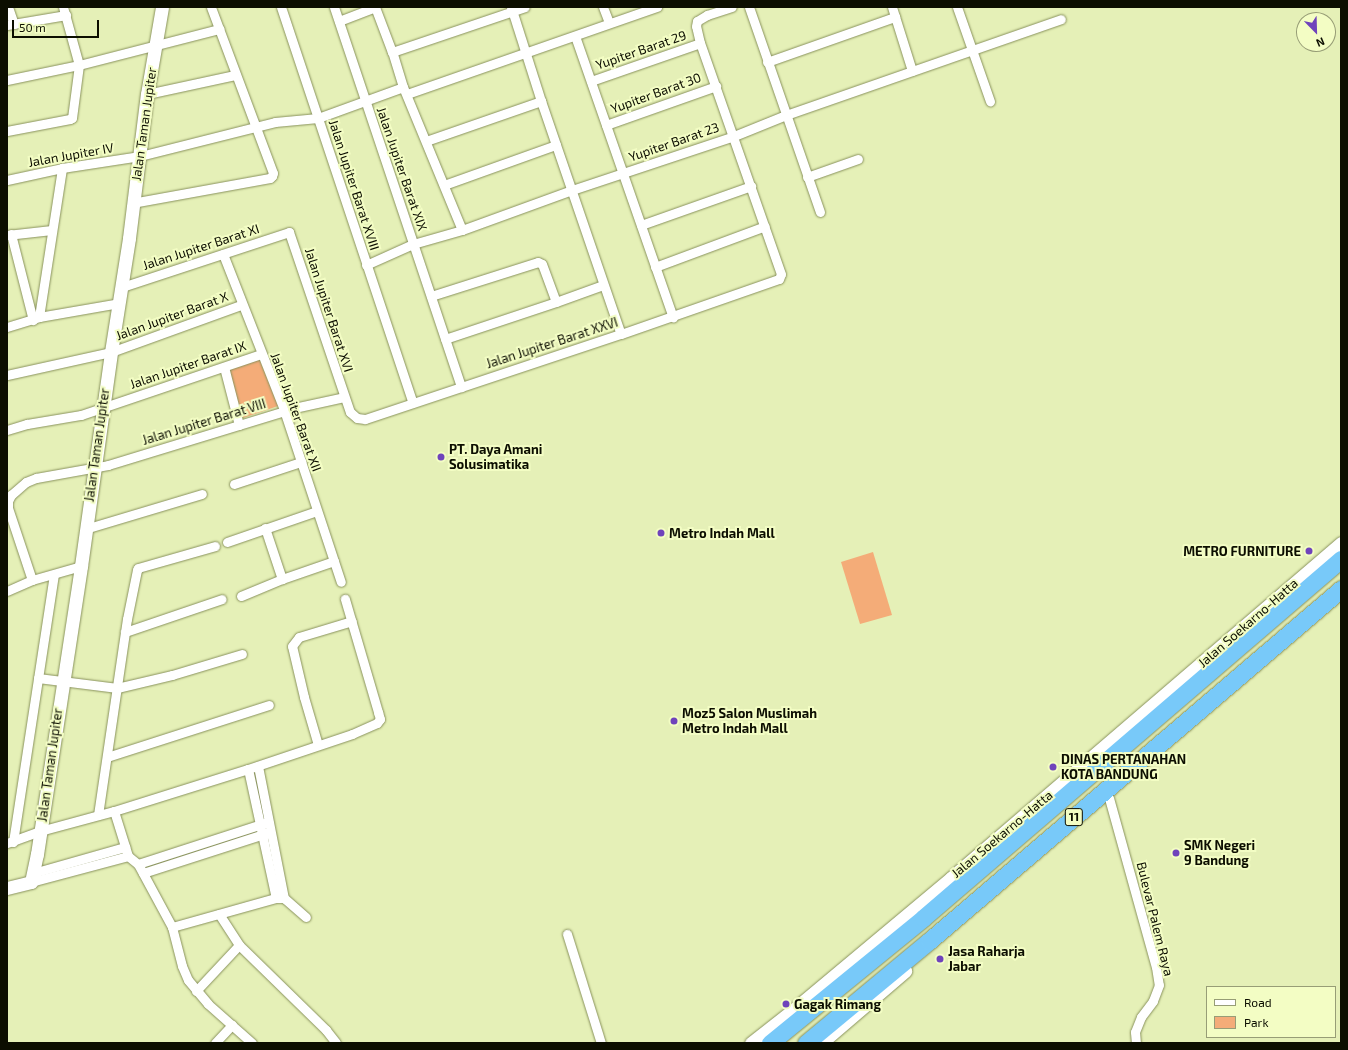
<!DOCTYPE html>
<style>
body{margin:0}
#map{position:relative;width:1348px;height:1050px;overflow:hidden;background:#e5f0b7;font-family:"Exo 2",sans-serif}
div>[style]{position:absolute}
.green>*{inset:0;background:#f4ac78}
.roads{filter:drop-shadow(0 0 1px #89925d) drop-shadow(0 0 1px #89925d)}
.street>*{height:9px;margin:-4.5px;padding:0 4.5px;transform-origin:4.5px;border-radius:4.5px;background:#fff}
.secondary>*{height:13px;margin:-6.5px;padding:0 6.5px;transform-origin:6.5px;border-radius:6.5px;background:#fff}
.highway>*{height:17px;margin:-8.5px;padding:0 8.5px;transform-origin:8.5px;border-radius:8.5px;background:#78c9f9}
.dots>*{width:11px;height:11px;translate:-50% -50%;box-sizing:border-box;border:2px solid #f3fdc4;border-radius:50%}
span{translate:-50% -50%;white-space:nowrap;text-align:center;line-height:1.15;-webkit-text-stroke:4px #f3fdc4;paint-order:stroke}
.shield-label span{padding:1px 3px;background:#f3fdc4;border:1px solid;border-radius:3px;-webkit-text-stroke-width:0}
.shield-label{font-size:12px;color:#0c0e00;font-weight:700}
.street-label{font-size:13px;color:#0c0e00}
.poi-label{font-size:13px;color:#0c0e00;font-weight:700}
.left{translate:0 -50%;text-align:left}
.right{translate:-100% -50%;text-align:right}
.frame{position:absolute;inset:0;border:8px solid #0c0e00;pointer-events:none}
.legend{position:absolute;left:1206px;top:986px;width:130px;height:52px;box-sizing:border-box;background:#f3fdc4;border:1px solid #979d76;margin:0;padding:5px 7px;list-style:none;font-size:12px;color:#0c0e00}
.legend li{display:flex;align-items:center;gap:8px;height:20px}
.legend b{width:20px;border:1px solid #979d76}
.north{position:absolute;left:1296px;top:12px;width:40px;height:40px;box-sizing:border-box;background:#f3fdc4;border:1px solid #979d76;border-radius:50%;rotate:157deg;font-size:11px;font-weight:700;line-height:16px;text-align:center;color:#0c0e00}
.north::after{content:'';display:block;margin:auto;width:14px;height:18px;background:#6f43bb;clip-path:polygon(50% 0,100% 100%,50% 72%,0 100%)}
.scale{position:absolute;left:12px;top:20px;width:87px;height:18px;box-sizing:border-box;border:2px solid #0c0e00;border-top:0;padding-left:5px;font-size:12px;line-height:14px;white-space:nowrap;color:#0c0e00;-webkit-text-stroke:3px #f3fdc4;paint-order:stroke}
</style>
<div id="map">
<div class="green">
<i style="clip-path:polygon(259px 358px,278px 406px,243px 418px,228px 369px)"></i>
<i style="clip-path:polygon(873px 552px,892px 615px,860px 624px,841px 562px)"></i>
</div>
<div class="roads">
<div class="street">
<i style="left:8px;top:7px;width:18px;rotate:71deg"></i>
<i style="left:281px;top:7px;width:417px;rotate:71.6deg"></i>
<i style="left:334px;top:7px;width:401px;rotate:71.5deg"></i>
<i style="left:375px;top:7px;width:48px;rotate:69.3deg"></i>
<i style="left:511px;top:7px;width:99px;rotate:72.3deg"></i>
<i style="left:541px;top:101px;width:246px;rotate:71.1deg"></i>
<i style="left:603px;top:7px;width:17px;rotate:69deg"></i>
<i style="left:749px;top:7px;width:217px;rotate:70.9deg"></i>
<i style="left:892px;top:7px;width:67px;rotate:72.6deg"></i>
<i style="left:957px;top:7px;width:100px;rotate:70.7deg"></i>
<i style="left:339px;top:21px;width:39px;rotate:-21deg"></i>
<i style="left:7px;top:25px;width:60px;rotate:-9.6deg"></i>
<i style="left:575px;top:36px;width:298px;rotate:70.8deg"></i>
<i style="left:767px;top:62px;width:136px;rotate:-19.4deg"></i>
<i style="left:7px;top:80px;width:74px;rotate:-11.8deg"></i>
<i style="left:79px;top:65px;width:145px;rotate:-14.4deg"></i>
<i style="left:591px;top:81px;width:115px;rotate:-19.2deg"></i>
<i style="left:147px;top:94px;width:90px;rotate:-12.2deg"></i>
<i style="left:407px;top:94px;width:265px;rotate:-19.2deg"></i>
<i style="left:606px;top:125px;width:117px;rotate:-19.5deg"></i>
<i style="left:7px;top:131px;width:64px;rotate:-10.8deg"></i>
<i style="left:70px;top:119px;width:2px;rotate:-27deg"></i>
<i style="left:72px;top:118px;width:53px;rotate:-82.5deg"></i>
<i style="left:79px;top:65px;width:60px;rotate:-105.4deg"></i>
<i style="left:426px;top:141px;width:122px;rotate:-19.2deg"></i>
<i style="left:807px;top:177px;width:54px;rotate:-19.4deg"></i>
<i style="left:7px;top:180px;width:56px;rotate:-12.3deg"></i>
<i style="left:62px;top:168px;width:79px;rotate:-8.7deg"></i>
<i style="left:140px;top:156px;width:139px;rotate:-14.1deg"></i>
<i style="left:275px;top:122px;width:43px;rotate:-5.3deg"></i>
<i style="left:318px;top:118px;width:90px;rotate:-20deg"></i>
<i style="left:444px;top:185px;width:119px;rotate:-19.7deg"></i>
<i style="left:132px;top:203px;width:140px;rotate:-10.3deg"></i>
<i style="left:270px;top:178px;width:3px;rotate:-45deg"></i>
<i style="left:272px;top:176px;width:3px;rotate:-72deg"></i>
<i style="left:273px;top:173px;width:177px;rotate:-110.5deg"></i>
<i style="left:641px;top:225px;width:117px;rotate:-19.5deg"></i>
<i style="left:462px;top:230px;width:155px;rotate:-112.4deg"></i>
<i style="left:403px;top:87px;width:37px;rotate:-107deg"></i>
<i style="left:392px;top:52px;width:140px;rotate:-18.7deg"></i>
<i style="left:11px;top:234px;width:89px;rotate:75.7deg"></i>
<i style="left:7px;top:235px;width:45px;rotate:-6.3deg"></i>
<i style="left:223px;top:254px;width:168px;rotate:68.6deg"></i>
<i style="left:284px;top:410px;width:181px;rotate:71.7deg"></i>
<i style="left:366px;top:265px;width:51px;rotate:-24.1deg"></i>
<i style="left:413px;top:244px;width:51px;rotate:-15.9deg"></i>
<i style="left:462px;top:230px;width:117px;rotate:-20deg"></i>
<i style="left:572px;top:190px;width:171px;rotate:-18.4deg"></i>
<i style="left:734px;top:136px;width:56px;rotate:-22deg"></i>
<i style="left:786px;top:115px;width:291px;rotate:-19.2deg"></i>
<i style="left:655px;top:267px;width:117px;rotate:-20.4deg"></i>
<i style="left:122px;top:287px;width:176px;rotate:-18.2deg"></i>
<i style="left:289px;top:232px;width:190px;rotate:71.3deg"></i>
<i style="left:350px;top:412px;width:9px;rotate:41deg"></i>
<i style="left:357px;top:418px;width:8px;rotate:7deg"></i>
<i style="left:365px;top:419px;width:270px;rotate:-18.4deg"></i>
<i style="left:621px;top:334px;width:167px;rotate:-19.2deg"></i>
<i style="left:779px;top:279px;width:5px;rotate:-68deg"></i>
<i style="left:781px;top:274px;width:245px;rotate:-109.3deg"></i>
<i style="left:700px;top:43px;width:17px;rotate:-103deg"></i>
<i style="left:696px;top:26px;width:5px;rotate:-79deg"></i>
<i style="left:697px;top:21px;width:12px;rotate:-31deg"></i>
<i style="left:707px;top:15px;width:26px;rotate:-18deg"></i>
<i style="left:431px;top:296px;width:112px;rotate:-17.6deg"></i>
<i style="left:538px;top:262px;width:4px;rotate:27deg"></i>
<i style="left:542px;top:264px;width:40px;rotate:69.8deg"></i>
<i style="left:556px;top:302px;width:117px;rotate:161.6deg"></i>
<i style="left:556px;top:302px;width:50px;rotate:-19.9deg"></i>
<i style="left:39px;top:317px;width:151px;rotate:-81.2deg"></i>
<i style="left:7px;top:327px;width:34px;rotate:-17deg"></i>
<i style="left:39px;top:317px;width:81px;rotate:-9.9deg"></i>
<i style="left:224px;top:367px;width:60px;rotate:75.5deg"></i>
<i style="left:7px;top:375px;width:107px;rotate:-12.5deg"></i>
<i style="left:111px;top:352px;width:138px;rotate:-19.9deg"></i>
<i style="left:7px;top:430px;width:21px;rotate:-17deg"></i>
<i style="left:27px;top:424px;width:55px;rotate:-9.5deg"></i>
<i style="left:81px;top:415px;width:190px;rotate:-18.7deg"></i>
<i style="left:234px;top:484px;width:71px;rotate:-18.2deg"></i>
<i style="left:265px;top:528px;width:54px;rotate:71.6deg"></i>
<i style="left:85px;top:529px;width:122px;rotate:-16.7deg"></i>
<i style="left:227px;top:542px;width:95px;rotate:-19deg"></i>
<i style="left:32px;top:580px;width:76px;rotate:-108.4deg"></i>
<i style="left:8px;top:508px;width:7px;rotate:-90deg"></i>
<i style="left:8px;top:501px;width:7px;rotate:-63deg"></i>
<i style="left:11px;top:495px;width:20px;rotate:-41deg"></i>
<i style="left:26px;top:482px;width:11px;rotate:-22deg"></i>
<i style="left:36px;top:478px;width:73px;rotate:-10.2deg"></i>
<i style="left:108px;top:465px;width:195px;rotate:-17deg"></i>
<i style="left:294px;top:408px;width:51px;rotate:-12.4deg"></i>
<i style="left:7px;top:591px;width:27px;rotate:-24deg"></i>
<i style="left:32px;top:580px;width:51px;rotate:-15.9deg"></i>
<i style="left:241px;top:596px;width:44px;rotate:-22.5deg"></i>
<i style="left:282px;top:579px;width:55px;rotate:-19.1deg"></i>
<i style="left:125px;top:632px;width:102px;rotate:-18.8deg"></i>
<i style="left:38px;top:678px;width:80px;rotate:7.2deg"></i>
<i style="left:117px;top:688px;width:57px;rotate:-13.3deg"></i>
<i style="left:172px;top:675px;width:73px;rotate:-16.7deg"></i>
<i style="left:318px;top:745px;width:50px;rotate:-106.3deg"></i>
<i style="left:304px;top:697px;width:52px;rotate:-103.2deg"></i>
<i style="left:292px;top:646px;width:11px;rotate:-52deg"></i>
<i style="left:299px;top:637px;width:55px;rotate:-16.8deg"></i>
<i style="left:107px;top:757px;width:170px;rotate:-17.8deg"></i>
<i style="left:258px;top:766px;width:135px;rotate:78.9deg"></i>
<i style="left:284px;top:898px;width:29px;rotate:41deg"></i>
<i style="left:248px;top:769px;width:132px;rotate:77.8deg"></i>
<i style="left:1109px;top:798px;width:175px;rotate:74.5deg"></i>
<i style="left:1156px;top:967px;width:18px;rotate:81deg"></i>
<i style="left:1159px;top:985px;width:17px;rotate:111deg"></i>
<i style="left:1153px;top:1001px;width:20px;rotate:127deg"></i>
<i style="left:1141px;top:1017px;width:16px;rotate:112deg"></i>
<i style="left:1135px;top:1032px;width:11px;rotate:85deg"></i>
<i style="left:114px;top:811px;width:47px;rotate:72.7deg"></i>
<i style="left:128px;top:856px;width:13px;rotate:39deg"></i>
<i style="left:138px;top:864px;width:72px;rotate:61.6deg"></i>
<i style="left:172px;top:927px;width:40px;rotate:75.6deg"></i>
<i style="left:182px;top:966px;width:15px;rotate:67deg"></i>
<i style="left:188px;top:980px;width:31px;rotate:50deg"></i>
<i style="left:208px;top:1004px;width:59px;rotate:41.6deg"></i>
<i style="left:98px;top:815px;width:198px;rotate:-81.6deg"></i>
<i style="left:127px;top:619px;width:50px;rotate:-78.5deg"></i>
<i style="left:137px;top:570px;width:2px;rotate:-63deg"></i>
<i style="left:138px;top:568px;width:80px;rotate:-15.9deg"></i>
<i style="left:13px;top:842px;width:270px;rotate:-81.3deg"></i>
<i style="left:7px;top:843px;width:35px;rotate:-20deg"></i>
<i style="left:40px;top:831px;width:77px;rotate:-15.1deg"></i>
<i style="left:114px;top:811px;width:140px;rotate:-17.4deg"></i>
<i style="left:248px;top:769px;width:110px;rotate:-18.6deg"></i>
<i style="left:352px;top:734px;width:27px;rotate:-24deg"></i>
<i style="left:377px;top:723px;width:5px;rotate:-53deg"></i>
<i style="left:380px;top:719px;width:7px;rotate:-106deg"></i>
<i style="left:378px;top:712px;width:118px;rotate:-106.3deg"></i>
<i style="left:138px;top:864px;width:137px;rotate:-17.9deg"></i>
<i style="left:33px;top:873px;width:96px;rotate:-15.8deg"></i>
<i style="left:143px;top:873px;width:133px;rotate:-17.9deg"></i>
<i style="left:31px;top:882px;width:100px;rotate:-15deg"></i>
<i style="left:219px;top:914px;width:37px;rotate:57deg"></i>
<i style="left:239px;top:945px;width:122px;rotate:44.3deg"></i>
<i style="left:326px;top:1030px;width:16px;rotate:52deg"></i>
<i style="left:172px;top:927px;width:108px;rotate:-15.6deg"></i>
<i style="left:276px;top:898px;width:5px"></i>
<i style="left:567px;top:934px;width:114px;rotate:72.7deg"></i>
<i style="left:196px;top:991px;width:63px;rotate:-46.9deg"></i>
<i style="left:215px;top:1043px;width:25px;rotate:-47deg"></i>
</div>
<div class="secondary">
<i style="left:7px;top:888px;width:25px;rotate:-14deg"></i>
<i style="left:31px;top:882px;width:29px;rotate:-78deg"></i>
<i style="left:37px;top:854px;width:291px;rotate:-81.3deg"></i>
<i style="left:81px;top:566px;width:216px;rotate:-82deg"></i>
<i style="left:111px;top:352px;width:115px;rotate:-81deg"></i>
<i style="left:129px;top:238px;width:145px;rotate:-82.9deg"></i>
<i style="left:147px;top:94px;width:88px;rotate:-80.2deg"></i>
<i style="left:751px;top:1043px;width:52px;rotate:-38deg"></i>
<i style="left:792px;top:1011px;width:207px;rotate:-39.9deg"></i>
<i style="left:951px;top:878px;width:514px;rotate:-40.66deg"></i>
<i style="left:821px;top:1043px;width:111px;rotate:-40.6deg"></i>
</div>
<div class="highway">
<i style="left:770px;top:1043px;width:198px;rotate:-39.2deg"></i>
<i style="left:923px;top:918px;width:551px;rotate:-40.66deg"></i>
<i style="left:806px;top:1043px;width:160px;rotate:-39.7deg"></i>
<i style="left:929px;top:941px;width:542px;rotate:-40.51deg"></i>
</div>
</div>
<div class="dots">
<i style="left:441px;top:457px;background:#6f43bb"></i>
<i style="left:661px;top:533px;background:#6f43bb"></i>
<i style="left:1309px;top:551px;background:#6f43bb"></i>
<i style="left:674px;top:721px;background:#6f43bb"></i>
<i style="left:1053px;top:767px;background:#6f43bb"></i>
<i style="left:1176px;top:853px;background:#6f43bb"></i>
<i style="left:940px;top:959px;background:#6f43bb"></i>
<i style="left:786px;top:1004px;background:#6f43bb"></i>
</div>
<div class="shield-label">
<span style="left:1074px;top:817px">11</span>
</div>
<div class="street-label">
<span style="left:641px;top:50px;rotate:-19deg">Yupiter Barat 29</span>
<span style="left:656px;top:93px;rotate:-20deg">Yupiter Barat 30</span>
<span style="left:144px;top:124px;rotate:-82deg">Jalan Taman Jupiter</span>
<span style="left:674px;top:142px;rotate:-19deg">Yupiter Barat 23</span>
<span style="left:71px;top:155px;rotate:-10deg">Jalan Jupiter IV</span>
<span style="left:402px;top:169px;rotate:71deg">Jalan Jupiter Barat XIX</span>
<span style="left:354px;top:185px;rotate:72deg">Jalan Jupiter Barat XVIII</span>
<span style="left:201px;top:247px;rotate:-18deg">Jalan Jupiter Barat XI</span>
<span style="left:329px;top:310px;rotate:72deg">Jalan Jupiter Barat XVI</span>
<span style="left:172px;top:316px;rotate:-20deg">Jalan Jupiter Barat X</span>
<span style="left:552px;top:343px;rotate:-18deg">Jalan Jupiter Barat XXVI</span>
<span style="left:188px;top:365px;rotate:-19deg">Jalan Jupiter Barat IX</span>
<span style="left:296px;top:412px;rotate:70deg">Jalan Jupiter Barat XII</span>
<span style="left:204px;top:422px;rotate:-17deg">Jalan Jupiter Barat VIII</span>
<span style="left:97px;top:445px;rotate:-82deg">Jalan Taman Jupiter</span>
<span style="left:1248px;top:623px;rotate:-41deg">Jalan Soekarno-Hatta</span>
<span style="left:50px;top:765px;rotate:-82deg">Jalan Taman Jupiter</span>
<span style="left:1002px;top:834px;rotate:-40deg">Jalan Soekarno-Hatta</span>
<span style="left:1155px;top:919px;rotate:76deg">Bulevar Palem Raya</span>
</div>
<div class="poi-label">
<span class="left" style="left:449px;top:457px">PT. Daya Amani<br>Solusimatika</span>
<span class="left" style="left:669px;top:533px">Metro Indah Mall</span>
<span class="right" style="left:1301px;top:551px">METRO FURNITURE</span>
<span class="left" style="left:682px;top:721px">Moz5 Salon Muslimah<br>Metro Indah Mall</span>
<span class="left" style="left:1061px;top:767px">DINAS PERTANAHAN<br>KOTA BANDUNG</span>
<span class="left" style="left:1184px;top:853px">SMK Negeri<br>9 Bandung</span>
<span class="left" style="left:948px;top:959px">Jasa Raharja<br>Jabar</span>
<span class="left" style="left:794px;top:1004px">Gagak Rimang</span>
</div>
<div class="frame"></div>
<ul class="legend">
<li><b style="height:5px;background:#fff"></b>Road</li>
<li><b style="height:11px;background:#f4ac78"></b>Park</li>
</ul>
<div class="north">N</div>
<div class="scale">50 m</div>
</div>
